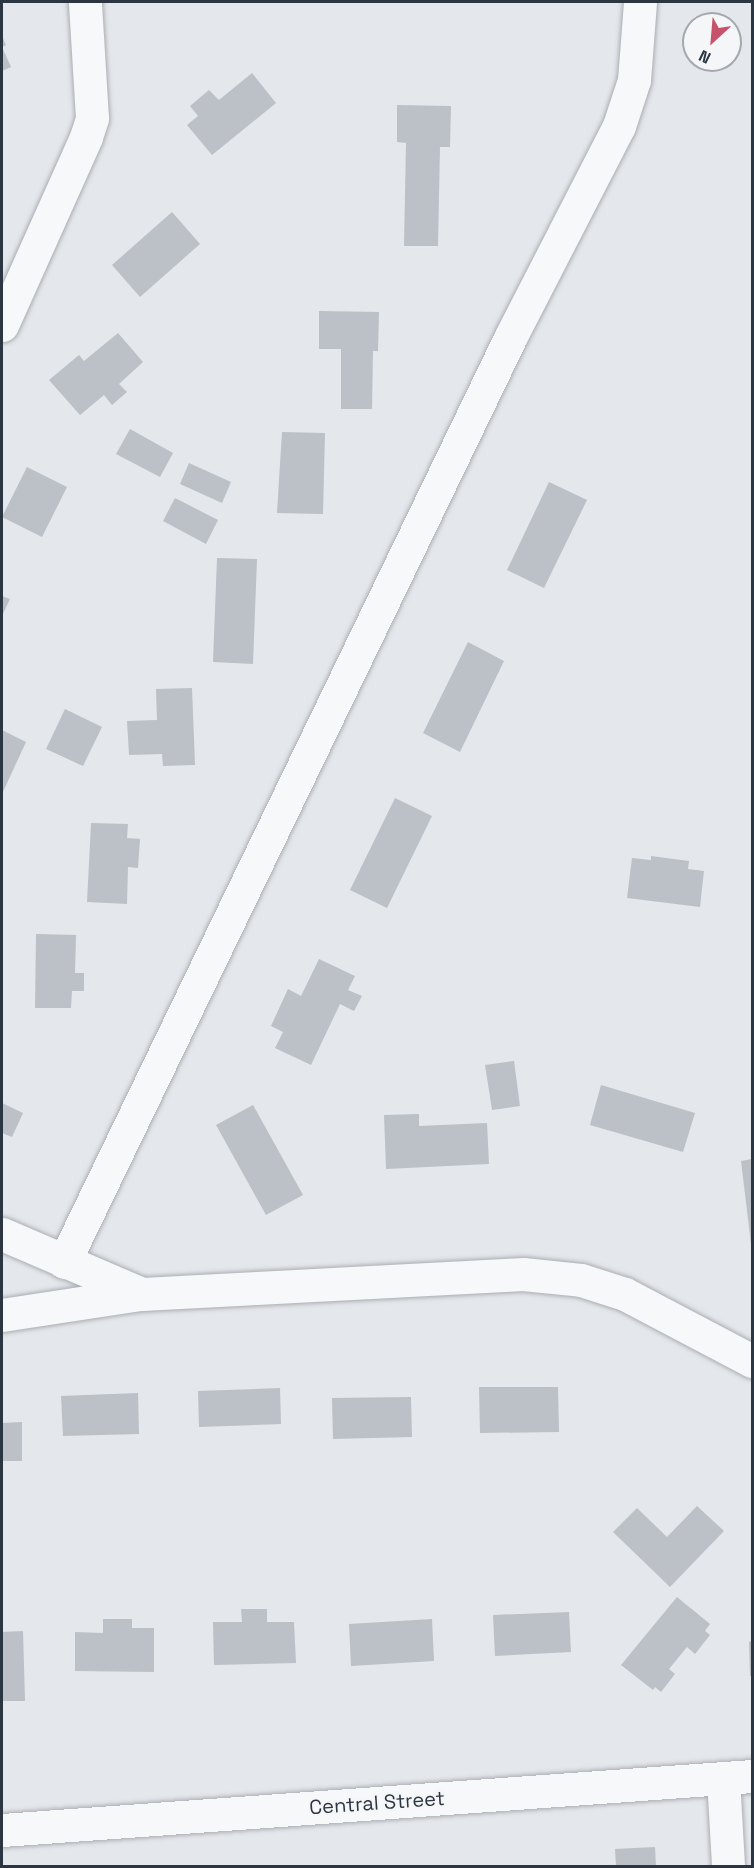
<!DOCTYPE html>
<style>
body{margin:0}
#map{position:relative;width:754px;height:1868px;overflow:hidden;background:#e4e7eb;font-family:"Space Grotesk",sans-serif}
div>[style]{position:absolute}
.building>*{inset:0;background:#bbc1c7}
.roads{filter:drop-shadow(0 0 2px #a9aeb5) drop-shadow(0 0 2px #a9aeb5)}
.minor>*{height:33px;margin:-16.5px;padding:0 16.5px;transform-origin:16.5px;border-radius:16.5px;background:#f6f8f9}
span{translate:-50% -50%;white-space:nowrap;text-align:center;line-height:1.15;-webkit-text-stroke:4.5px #f4f6f8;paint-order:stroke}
.street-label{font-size:20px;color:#2c3642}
.frame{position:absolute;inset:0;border:3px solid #2c3642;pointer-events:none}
.north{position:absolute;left:682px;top:12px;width:60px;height:60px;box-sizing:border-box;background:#f4f6f8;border:2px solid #a4a9af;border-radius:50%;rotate:206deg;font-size:16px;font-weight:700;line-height:24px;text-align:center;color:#2c3642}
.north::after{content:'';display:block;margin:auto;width:21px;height:27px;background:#c6526b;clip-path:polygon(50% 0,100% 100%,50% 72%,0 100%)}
</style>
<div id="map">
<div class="building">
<i style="clip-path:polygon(2px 36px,6px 45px,2px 47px,11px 67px,2px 71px)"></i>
<i style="clip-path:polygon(252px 73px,276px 103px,212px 155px,187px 125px,198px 116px,190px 106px,209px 90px,219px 100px)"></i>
<i style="clip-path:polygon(397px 105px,451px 106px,450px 147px,440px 147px,438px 246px,404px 246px,406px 143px,397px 142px)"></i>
<i style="clip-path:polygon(172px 212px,200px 244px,140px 297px,112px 265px)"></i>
<i style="clip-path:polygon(319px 311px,379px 312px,378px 351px,373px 351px,372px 409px,341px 409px,341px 349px,319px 349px)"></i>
<i style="clip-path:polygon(118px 333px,143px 362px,119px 384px,127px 392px,112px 405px,104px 395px,80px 415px,49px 380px,79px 355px,84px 361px)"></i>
<i style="clip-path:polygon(130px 429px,173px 453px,160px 477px,116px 454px)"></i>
<i style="clip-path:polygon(282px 432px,325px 433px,323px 514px,277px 513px)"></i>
<i style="clip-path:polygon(189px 463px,231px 482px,222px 503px,180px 484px)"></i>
<i style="clip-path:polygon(27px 467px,67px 487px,42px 537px,2px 517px)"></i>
<i style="clip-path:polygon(549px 482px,587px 500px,544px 588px,507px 570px)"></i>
<i style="clip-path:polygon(175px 498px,218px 520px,206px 544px,163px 521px)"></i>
<i style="clip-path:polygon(217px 558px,257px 559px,253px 664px,213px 662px)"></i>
<i style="clip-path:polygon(2px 596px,10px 599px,2px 616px)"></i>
<i style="clip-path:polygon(468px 642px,504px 661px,460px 752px,423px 733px)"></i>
<i style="clip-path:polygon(192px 688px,195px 765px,163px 766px,162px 754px,129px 755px,127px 721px,157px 720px,156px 689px)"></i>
<i style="clip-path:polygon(65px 709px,102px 727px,83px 766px,46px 749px)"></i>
<i style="clip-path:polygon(2px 730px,26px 742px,2px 794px)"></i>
<i style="clip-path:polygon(395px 798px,432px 816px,387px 908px,350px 890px)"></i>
<i style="clip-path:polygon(91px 823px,128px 824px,127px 838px,140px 839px,138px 868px,128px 867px,127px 904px,87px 902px)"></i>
<i style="clip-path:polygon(651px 856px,689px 861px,688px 869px,704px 871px,700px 907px,627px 898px,632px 858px,651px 860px)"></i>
<i style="clip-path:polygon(36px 934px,76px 935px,75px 973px,84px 973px,84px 991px,72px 991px,71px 1008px,35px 1008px)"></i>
<i style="clip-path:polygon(319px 959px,355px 976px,348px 990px,362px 996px,354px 1011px,340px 1004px,311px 1065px,275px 1048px,283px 1032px,271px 1026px,288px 989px,301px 996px)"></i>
<i style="clip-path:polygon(514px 1061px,520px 1106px,492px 1110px,485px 1065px)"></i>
<i style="clip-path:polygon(601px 1085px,695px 1113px,683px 1152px,590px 1125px)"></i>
<i style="clip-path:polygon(2px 1103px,23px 1113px,12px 1137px,2px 1133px)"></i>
<i style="clip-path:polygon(253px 1105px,303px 1195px,266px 1215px,216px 1125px)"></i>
<i style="clip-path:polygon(419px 1114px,419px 1126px,487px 1123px,489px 1164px,386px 1169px,384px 1115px)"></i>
<i style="clip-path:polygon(752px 1159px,752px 1244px,751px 1244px,741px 1161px)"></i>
<i style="clip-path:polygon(479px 1387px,558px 1387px,559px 1432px,480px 1433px)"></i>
<i style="clip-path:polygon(280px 1388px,281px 1424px,199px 1427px,198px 1391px)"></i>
<i style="clip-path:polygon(138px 1393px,139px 1434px,63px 1436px,61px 1396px)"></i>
<i style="clip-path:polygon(411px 1397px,412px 1437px,333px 1439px,332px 1398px)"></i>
<i style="clip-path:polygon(22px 1422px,22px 1461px,2px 1461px,2px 1423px)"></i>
<i style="clip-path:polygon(697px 1506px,724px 1531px,670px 1587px,613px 1532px,637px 1508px,667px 1537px)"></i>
<i style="clip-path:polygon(677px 1597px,710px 1624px,705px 1631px,710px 1635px,695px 1654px,687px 1647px,669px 1669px,675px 1674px,661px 1692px,655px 1687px,653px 1690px,621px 1665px)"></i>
<i style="clip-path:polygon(241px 1609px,267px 1609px,267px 1622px,294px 1622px,296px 1663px,214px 1665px,213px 1622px,242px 1622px)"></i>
<i style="clip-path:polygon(569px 1612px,571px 1652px,495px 1656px,493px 1615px)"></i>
<i style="clip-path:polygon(103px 1619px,132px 1619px,132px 1628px,154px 1628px,154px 1672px,75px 1671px,75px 1632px,103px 1633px)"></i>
<i style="clip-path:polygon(432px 1619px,434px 1661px,351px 1666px,349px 1624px)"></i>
<i style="clip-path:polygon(23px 1631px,25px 1701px,2px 1701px,2px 1632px)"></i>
<i style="clip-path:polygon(752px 1641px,752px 1676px,750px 1676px,749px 1642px)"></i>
<i style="clip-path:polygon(655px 1847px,656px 1866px,616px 1866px,615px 1849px)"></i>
</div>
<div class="roads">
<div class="minor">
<i style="left:2px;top:325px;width:206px;rotate:-65.9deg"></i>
<i style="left:86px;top:137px;width:20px;rotate:-72deg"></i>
<i style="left:92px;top:118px;width:116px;rotate:-93.5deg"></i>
<i style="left:2px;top:1234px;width:152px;rotate:23.2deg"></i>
<i style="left:142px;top:1294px;width:382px;rotate:-3deg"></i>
<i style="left:523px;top:1274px;width:58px;rotate:5.9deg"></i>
<i style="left:581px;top:1280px;width:46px;rotate:17.7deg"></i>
<i style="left:625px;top:1294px;width:144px;rotate:27.8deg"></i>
<i style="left:64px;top:1262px;width:1028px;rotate:-64.23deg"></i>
<i style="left:511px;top:336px;width:236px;rotate:-62.8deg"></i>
<i style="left:619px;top:126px;width:48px;rotate:-71.9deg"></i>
<i style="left:634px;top:80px;width:78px;rotate:-85.6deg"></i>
<i style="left:2px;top:1315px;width:140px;rotate:-8.7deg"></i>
<i style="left:723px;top:1778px;width:88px;rotate:86.7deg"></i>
<i style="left:2px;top:1830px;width:752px;rotate:-4.12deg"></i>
</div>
</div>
<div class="street-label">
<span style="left:377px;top:1803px;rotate:-4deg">Central Street</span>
</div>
<div class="frame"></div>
<div class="north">N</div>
</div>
